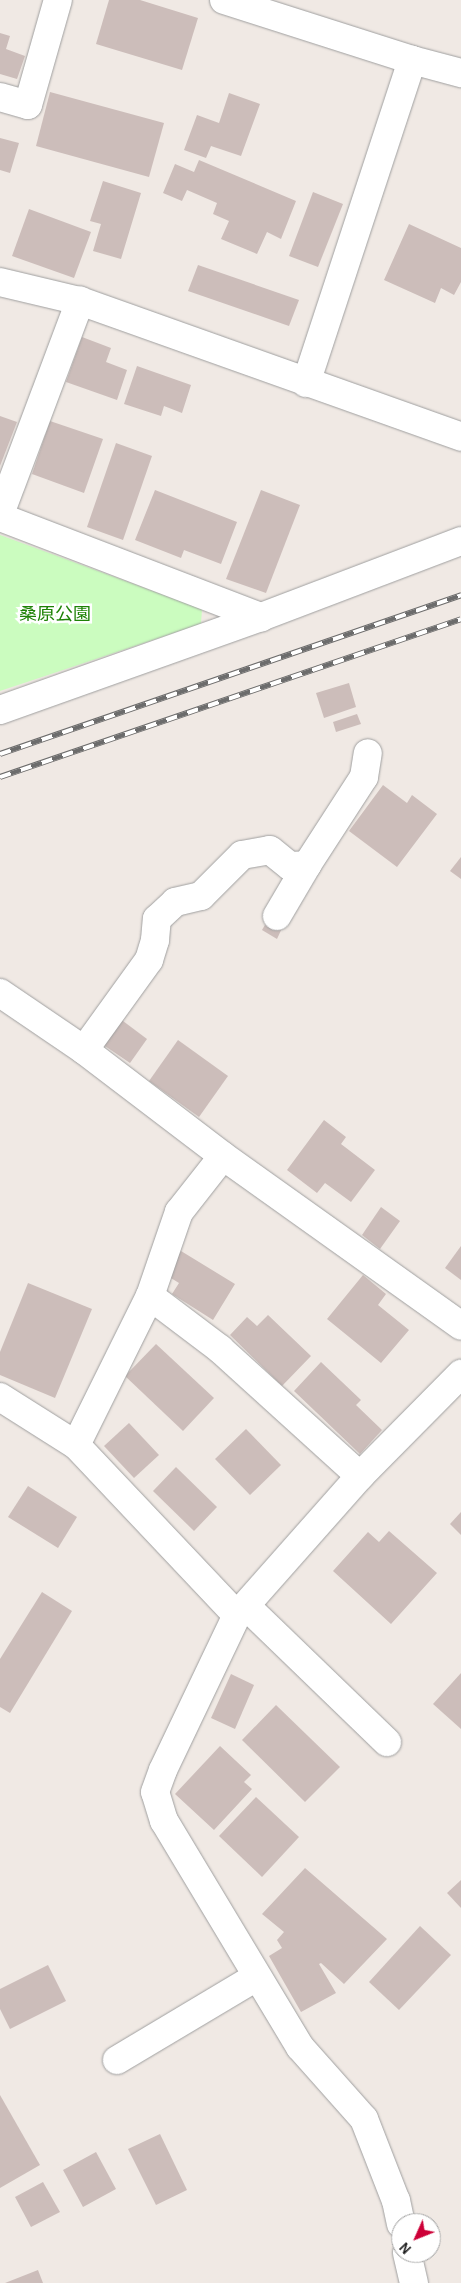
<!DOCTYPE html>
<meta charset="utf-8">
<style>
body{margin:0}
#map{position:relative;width:461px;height:2283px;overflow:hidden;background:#f0e9e4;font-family:"Alegreya Sans","Noto Sans JP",sans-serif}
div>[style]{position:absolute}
.park>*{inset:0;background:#cbfcbf}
.building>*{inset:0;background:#ccbdba}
.roads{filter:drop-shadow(0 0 1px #9f9f9f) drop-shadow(0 0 1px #9f9f9f)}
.street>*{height:28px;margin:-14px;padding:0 14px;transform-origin:14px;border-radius:14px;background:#fff}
.rail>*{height:5.5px;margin-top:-2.75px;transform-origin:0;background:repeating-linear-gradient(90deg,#fff 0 11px,#6c6c6c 0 22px);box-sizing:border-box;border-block:1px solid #6c6c6c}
span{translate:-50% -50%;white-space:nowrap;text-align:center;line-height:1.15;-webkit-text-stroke:5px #fff;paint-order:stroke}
.park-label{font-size:18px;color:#1e8206}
.north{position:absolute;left:391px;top:2213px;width:50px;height:50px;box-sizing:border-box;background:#fff;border:1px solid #a5a5a5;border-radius:50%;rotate:226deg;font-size:14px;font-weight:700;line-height:20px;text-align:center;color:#1e1e1e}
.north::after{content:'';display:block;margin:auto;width:18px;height:22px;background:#cd0037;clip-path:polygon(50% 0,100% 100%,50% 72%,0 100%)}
</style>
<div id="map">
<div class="park">
<i style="clip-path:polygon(0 535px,202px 609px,201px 624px,0 691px)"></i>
</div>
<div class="building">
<i style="clip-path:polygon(109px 0,140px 0,198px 18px,182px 70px,96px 44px)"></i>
<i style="clip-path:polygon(0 33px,10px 36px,6px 49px,25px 56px,17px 79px,0 74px)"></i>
<i style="clip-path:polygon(50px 92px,164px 123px,149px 177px,36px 146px)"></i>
<i style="clip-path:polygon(229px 93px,260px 104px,241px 156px,211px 146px,206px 158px,184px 150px,197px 115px,219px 123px)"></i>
<i style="clip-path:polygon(0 138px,19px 143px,10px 173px,0 170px)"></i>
<i style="clip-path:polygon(199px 160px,296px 201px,281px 239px,267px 232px,257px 254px,221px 239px,229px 221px,213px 214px,217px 203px,187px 190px,182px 201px,163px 193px,175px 164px,194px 172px)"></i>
<i style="clip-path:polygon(103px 181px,141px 193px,121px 259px,93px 251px,101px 224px,90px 221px)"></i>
<i style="clip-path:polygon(313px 192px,343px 204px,318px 267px,289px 256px)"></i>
<i style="clip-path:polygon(29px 209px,91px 232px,74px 278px,12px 256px)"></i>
<i style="clip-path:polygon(409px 224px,461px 248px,461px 282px,454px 295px,441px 288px,435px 303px,384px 280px)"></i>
<i style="clip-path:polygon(198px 265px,299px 300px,289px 326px,188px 291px)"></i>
<i style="clip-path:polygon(82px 337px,111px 348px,106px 362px,127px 370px,117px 400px,66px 382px)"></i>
<i style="clip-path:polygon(137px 366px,191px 385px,182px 413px,164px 406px,161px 416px,124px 404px)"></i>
<i style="clip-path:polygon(0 416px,17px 422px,0 466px)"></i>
<i style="clip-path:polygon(50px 421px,103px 439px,84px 493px,32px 474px)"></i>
<i style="clip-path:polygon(116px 443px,152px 456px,123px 540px,87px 527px)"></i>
<i style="clip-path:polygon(155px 490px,237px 522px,221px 564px,184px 550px,181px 558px,135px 540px)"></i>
<i style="clip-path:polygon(261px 490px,300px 505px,266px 593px,226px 579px)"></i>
<i style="clip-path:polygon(349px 683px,356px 707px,324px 718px,316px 693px)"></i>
<i style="clip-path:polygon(357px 714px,361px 724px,336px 732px,333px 722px)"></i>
<i style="clip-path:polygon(383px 785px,407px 803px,412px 795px,437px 814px,397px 867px,349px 831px)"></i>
<i style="clip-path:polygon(461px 857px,461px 879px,450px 871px)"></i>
<i style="clip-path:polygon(269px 918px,283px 926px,277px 939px,262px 930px)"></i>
<i style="clip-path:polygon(119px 1018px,147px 1039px,130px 1063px,102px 1044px)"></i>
<i style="clip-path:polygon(178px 1040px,228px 1076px,199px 1117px,149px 1081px)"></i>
<i style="clip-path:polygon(324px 1120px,346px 1137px,341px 1144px,375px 1170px,351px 1202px,325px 1183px,317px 1193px,287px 1170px)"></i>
<i style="clip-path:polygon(381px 1207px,400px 1221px,380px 1249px,362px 1235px)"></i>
<i style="clip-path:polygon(461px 1246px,461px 1280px,445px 1268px)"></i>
<i style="clip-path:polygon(181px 1251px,235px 1284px,213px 1320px,172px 1294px,179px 1283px,166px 1275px)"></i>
<i style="clip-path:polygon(363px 1275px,386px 1294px,378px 1305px,409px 1330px,381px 1363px,327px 1319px)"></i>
<i style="clip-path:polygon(28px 1283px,92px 1309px,55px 1398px,0 1375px,0 1352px)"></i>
<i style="clip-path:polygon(268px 1315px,311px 1356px,282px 1386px,230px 1335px,247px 1317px,257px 1326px)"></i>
<i style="clip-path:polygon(156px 1344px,214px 1398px,183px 1431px,125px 1376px)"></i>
<i style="clip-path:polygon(321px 1362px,361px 1400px,356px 1405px,382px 1430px,360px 1454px,294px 1391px)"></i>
<i style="clip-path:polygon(129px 1423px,159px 1455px,134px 1478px,104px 1446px)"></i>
<i style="clip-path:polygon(246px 1429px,281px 1465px,250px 1495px,215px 1459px)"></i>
<i style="clip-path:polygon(176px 1467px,217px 1507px,194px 1531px,153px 1491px)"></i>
<i style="clip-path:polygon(28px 1486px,77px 1517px,58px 1548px,8px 1517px)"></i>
<i style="clip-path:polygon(461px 1512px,461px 1535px,450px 1524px)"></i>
<i style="clip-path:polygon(389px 1531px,437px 1573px,391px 1624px,333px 1571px,368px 1532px,379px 1542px)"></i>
<i style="clip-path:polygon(42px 1592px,72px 1611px,10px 1713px,0 1707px,0 1659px)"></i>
<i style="clip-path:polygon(461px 1673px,461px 1729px,433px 1704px)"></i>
<i style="clip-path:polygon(231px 1674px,254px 1685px,235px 1729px,211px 1718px)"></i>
<i style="clip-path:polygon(276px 1705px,340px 1767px,305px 1802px,242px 1740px)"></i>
<i style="clip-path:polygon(220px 1746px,251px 1775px,244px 1782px,252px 1789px,214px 1830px,175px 1794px)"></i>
<i style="clip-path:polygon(256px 1797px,299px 1837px,262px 1877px,219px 1836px)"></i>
<i style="clip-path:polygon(305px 1868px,387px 1939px,344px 1984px,321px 1963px,319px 1964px,336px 1993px,301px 2012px,269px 1956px,282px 1948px,277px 1940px,284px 1932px,262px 1914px)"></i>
<i style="clip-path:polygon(461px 1880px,461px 1908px,447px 1893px)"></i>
<i style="clip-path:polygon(420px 1926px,451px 1955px,399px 2010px,369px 1982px)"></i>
<i style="clip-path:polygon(48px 1965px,66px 2001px,10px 2029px,0 2009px,0 1989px)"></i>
<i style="clip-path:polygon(0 2095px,40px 2165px,0 2188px)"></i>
<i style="clip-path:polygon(160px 2134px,187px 2190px,156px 2205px,128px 2149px)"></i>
<i style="clip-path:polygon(96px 2152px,116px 2189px,83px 2207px,63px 2170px)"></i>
<i style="clip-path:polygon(43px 2182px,60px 2212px,31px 2227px,15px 2197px)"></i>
<i style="clip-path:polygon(38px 2270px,43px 2283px,5px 2283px)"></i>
</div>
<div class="roads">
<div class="street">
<i style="left:224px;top:0;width:197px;rotate:17.7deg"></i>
<i style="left:412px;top:60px;width:51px;rotate:14.9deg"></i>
<i style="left:0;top:97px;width:29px;rotate:16deg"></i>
<i style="left:28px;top:105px;width:109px;rotate:-74.1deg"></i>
<i style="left:0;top:282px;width:82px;rotate:13.4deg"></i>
<i style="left:80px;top:301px;width:405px;rotate:19.6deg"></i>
<i style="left:306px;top:383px;width:340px;rotate:-71.8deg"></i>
<i style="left:0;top:514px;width:228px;rotate:-69.4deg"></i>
<i style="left:0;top:517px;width:280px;rotate:21deg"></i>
<i style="left:0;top:710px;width:277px;rotate:-19.6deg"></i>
<i style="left:261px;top:617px;width:214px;rotate:-20.8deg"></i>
<i style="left:277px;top:916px;width:59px;rotate:-59.5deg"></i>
<i style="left:0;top:993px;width:102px;rotate:34.2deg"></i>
<i style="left:84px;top:1050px;width:175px;rotate:37.3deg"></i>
<i style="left:84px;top:1050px;width:111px;rotate:-54.2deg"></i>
<i style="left:149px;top:960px;width:21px;rotate:-73deg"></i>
<i style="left:155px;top:940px;width:21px;rotate:-85deg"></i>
<i style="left:157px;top:919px;width:25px;rotate:-43deg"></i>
<i style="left:175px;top:902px;width:27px;rotate:-13deg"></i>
<i style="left:201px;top:896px;width:58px;rotate:-45deg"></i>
<i style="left:242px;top:855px;width:28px;rotate:-10deg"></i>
<i style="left:270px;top:850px;width:26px;rotate:39deg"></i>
<i style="left:290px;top:866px;width:17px;rotate:-3deg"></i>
<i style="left:307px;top:865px;width:105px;rotate:-57.1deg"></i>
<i style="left:364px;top:777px;width:24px;rotate:-81deg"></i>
<i style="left:150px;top:1296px;width:88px;rotate:37.1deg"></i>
<i style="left:220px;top:1349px;width:189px;rotate:42.2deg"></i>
<i style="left:0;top:1397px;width:90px;rotate:32.3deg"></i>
<i style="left:76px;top:1445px;width:234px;rotate:46.6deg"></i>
<i style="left:76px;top:1445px;width:166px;rotate:-63.6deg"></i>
<i style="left:150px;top:1296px;width:89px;rotate:-71deg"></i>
<i style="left:179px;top:1212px;width:71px;rotate:-51.8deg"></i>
<i style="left:223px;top:1156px;width:292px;rotate:35.5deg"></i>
<i style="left:246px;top:1606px;width:196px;rotate:44deg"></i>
<i style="left:117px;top:2060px;width:162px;rotate:-30.8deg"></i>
<i style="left:401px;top:2224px;width:24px;rotate:-102deg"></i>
<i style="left:396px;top:2201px;width:88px;rotate:-111.3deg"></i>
<i style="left:364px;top:2119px;width:96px;rotate:-131.6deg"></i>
<i style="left:300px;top:2047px;width:264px;rotate:-121deg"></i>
<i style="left:164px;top:1821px;width:30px;rotate:-107deg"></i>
<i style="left:155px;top:1792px;width:23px;rotate:-70deg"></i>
<i style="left:163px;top:1770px;width:172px;rotate:-64.5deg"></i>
<i style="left:237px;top:1615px;width:186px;rotate:-48.5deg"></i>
<i style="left:360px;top:1476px;width:144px;rotate:-45.3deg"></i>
<i style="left:407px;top:2253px;width:31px;rotate:77deg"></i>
</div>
</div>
<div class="rail">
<i style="left:0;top:754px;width:488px;rotate:-19deg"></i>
<i style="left:0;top:777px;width:487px;rotate:-18.9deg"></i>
</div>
<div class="park-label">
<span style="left:55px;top:615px">桑原公園</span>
</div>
<div class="north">N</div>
</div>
